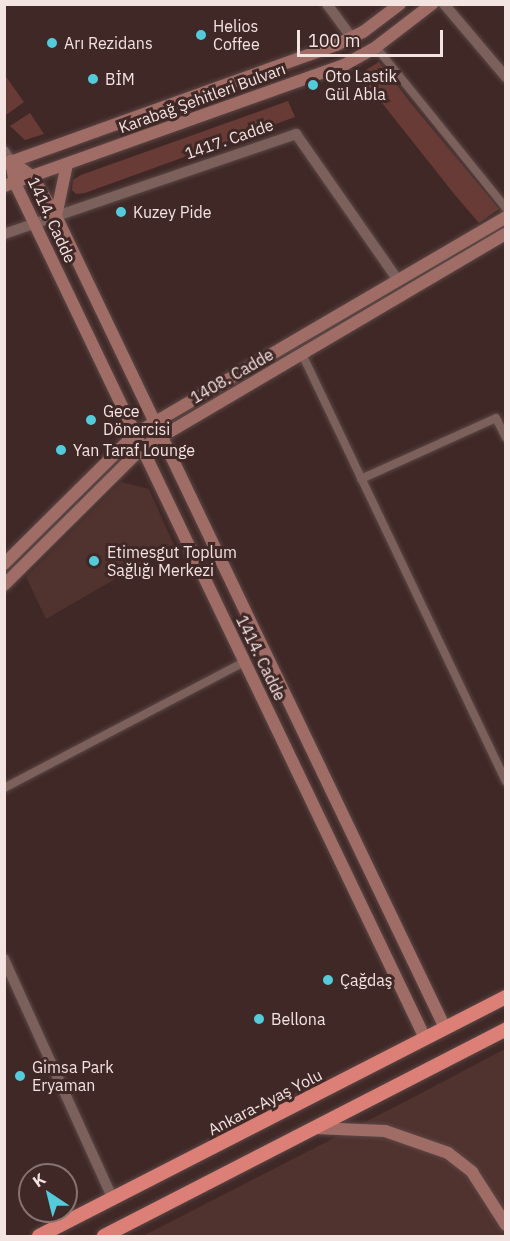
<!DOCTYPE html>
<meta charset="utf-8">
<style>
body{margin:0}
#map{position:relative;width:510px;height:1241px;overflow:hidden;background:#3f2826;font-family:"IBM Plex Sans",sans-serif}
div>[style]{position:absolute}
.built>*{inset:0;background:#50322f}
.green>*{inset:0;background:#693b36}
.roads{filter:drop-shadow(0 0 2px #5b4745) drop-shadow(0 0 2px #5b4745)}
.minor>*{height:8px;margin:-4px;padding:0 4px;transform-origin:4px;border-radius:4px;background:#7b605c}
.tertiary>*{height:10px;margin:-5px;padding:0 5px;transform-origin:5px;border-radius:5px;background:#7b605c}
.secondary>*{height:12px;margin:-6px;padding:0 6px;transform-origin:6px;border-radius:6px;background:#a06c66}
.trunk>*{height:14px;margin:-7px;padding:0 7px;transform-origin:7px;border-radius:7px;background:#dc7f76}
.dots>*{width:16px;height:16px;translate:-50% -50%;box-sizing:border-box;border:3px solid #3f2826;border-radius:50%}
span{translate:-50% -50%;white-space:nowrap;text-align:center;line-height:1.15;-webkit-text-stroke:6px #3f2826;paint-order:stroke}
.poi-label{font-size:16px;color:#f3e3e1}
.left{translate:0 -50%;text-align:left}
.street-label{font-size:16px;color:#f3e3e1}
.frame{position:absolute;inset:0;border:6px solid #f3e3e1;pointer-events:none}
.north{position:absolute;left:18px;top:1163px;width:60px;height:60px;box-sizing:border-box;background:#3f2826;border:2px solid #877371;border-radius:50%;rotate:325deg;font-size:16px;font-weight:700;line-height:24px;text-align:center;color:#f3e3e1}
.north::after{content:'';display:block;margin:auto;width:21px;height:27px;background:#53cbdb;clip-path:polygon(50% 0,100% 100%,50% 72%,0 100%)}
.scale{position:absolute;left:297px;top:30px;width:146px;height:27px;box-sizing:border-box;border:3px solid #f3e3e1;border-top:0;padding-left:8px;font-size:18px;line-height:21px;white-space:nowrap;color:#f3e3e1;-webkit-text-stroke:4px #3f2826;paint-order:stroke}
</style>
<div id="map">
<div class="built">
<i style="clip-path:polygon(121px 482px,149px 489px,174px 545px,46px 619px,26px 577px)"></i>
<i style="clip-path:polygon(505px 1049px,505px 1236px,143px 1236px,412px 1098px)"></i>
</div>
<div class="green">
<i style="clip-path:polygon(379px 62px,410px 102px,499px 209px,479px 223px,455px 195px,359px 74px)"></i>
<i style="clip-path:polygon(4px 74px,24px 102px,6px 115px,4px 115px)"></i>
<i style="clip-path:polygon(288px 101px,295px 117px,85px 193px,76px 194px,72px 190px,73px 180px,81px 175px)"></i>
<i style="clip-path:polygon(30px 113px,44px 134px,25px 140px,10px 126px)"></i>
</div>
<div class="roads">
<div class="minor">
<i style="left:376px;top:47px;width:207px;rotate:51.1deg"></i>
<i style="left:302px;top:354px;width:474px;rotate:64.5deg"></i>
<i style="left:361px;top:479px;width:148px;rotate:-24.3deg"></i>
<i style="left:496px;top:418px;width:22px;rotate:63deg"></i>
<i style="left:4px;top:788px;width:271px;rotate:-27.7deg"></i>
</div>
<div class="tertiary">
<i style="left:327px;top:4px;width:42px;rotate:53.7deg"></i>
<i style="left:444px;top:4px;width:96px;rotate:49.7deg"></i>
<i style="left:4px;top:151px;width:12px;rotate:55deg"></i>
<i style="left:4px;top:234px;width:309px;rotate:-18.9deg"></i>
<i style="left:296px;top:134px;width:178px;rotate:55.1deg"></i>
<i style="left:4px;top:959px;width:264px;rotate:65.6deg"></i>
</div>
<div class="secondary">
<i style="left:11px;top:161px;width:26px;rotate:36deg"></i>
<i style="left:32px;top:176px;width:47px;rotate:59deg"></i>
<i style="left:56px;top:216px;width:900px;rotate:64.4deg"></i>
<i style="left:11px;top:161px;width:22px;rotate:80deg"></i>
<i style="left:15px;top:183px;width:948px;rotate:64.38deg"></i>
<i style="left:8px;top:163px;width:349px;rotate:-19.8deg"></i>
<i style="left:336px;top:45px;width:30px;rotate:-26deg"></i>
<i style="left:363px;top:32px;width:46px;rotate:-37.1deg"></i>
<i style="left:4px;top:186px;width:361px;rotate:-19.6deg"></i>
<i style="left:344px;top:65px;width:37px;rotate:-29deg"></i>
<i style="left:376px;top:47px;width:71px;rotate:-37.5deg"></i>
<i style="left:56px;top:216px;width:53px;rotate:-78.1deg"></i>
<i style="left:4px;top:564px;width:185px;rotate:-44.8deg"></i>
<i style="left:135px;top:434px;width:430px;rotate:-30.3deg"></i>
<i style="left:4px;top:585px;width:194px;rotate:-44.8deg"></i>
<i style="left:142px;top:448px;width:422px;rotate:-30.5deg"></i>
<i style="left:315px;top:1128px;width:70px;rotate:2.5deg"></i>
<i style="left:385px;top:1131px;width:67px;rotate:19.2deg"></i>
<i style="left:448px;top:1153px;width:31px;rotate:38deg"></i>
<i style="left:472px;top:1172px;width:63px;rotate:57.3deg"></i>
</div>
<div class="trunk">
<i style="left:39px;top:1236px;width:525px;rotate:-27.1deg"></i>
<i style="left:104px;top:1236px;width:452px;rotate:-27.2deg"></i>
</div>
</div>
<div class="dots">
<i style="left:201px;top:35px;background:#53cbdb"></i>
<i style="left:52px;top:43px;background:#53cbdb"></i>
<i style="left:93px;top:79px;background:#53cbdb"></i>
<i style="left:313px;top:85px;background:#53cbdb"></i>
<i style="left:121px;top:212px;background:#53cbdb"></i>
<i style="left:91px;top:420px;background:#53cbdb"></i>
<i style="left:61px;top:450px;background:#53cbdb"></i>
<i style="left:94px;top:561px;background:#53cbdb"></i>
<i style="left:328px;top:980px;background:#53cbdb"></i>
<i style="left:259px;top:1019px;background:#53cbdb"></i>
<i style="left:20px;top:1076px;background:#53cbdb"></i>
</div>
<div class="poi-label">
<span class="left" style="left:213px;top:35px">Helios<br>Coffee</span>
<span class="left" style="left:64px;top:43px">Arı Rezidans</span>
<span class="left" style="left:325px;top:85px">Oto Lastik<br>Gül Abla</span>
<span class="left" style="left:105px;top:79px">BİM</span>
<span class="left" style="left:133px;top:212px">Kuzey Pide</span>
<span class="left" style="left:103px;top:420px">Gece<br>Dönercisi</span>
<span class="left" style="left:73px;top:450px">Yan Taraf Lounge</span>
<span class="left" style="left:107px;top:561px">Etimesgut Toplum<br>Sağlığı Merkezi</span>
<span class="left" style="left:340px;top:980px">Çağdaş</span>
<span class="left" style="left:271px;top:1019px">Bellona</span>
<span class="left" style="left:32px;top:1076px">Gimsa Park<br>Eryaman</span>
</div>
<div class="street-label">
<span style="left:202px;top:98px;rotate:-20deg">Karabağ Şehitleri Bulvarı</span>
<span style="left:229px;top:139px;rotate:-19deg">1417. Cadde</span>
<span style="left:52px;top:220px;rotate:65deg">1414. Cadde</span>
<span style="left:232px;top:376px;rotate:-30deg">1408. Cadde</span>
<span style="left:261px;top:658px;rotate:64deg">1414. Cadde</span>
<span style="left:265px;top:1102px;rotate:-27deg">Ankara-Ayaş Yolu</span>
</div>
<div class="frame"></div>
<div class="north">K</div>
<div class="scale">100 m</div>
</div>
